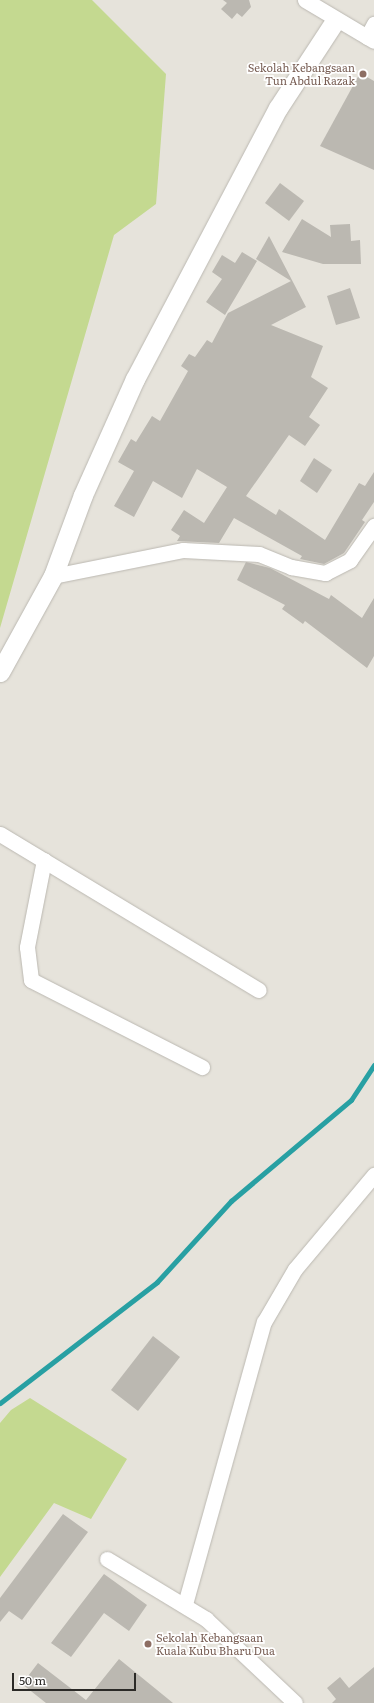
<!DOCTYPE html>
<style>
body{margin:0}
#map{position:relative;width:374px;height:1703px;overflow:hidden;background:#e6e3db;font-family:Literata,serif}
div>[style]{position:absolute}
.green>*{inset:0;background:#c4d990}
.stream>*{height:5px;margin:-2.5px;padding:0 2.5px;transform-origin:2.5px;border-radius:2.5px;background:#28a0a3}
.building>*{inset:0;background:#bbb8b1}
.roads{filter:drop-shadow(0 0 1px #bbb8b1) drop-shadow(0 0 1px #bbb8b1)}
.minor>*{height:15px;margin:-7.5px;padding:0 7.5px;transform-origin:7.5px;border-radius:7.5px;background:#fff}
.tertiary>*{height:19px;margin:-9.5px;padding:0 9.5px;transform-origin:9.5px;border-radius:9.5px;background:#fff}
.dots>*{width:11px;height:11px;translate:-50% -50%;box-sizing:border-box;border:2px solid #fff;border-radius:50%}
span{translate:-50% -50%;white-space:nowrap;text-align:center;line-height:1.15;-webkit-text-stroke:3.5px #fff;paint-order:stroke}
.education-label{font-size:11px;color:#785e54}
.right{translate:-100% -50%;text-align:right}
.left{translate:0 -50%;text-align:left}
.scale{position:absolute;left:12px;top:1673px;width:124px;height:18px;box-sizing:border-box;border:2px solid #2b2a27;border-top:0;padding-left:5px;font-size:12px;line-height:14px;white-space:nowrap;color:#2b2a27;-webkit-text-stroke:3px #fff;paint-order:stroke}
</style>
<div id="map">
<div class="green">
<i style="clip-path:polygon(0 0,92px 0,166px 74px,156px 204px,114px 235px,0 628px)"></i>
<i style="clip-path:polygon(30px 1398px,127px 1459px,91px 1519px,54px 1503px,0 1577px,0 1423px,11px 1410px)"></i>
</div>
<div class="stream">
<i style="left:0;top:1403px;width:198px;rotate:-37.6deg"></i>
<i style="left:157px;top:1282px;width:110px;rotate:-47.6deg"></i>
<i style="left:231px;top:1201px;width:157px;rotate:-40.1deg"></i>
<i style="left:351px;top:1100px;width:42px;rotate:-56.7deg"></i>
</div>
<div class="building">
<i style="clip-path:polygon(223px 0,249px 0,251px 7px,242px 17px,237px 13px,232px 19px,221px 9px,227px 3px)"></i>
<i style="clip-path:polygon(360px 73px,374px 81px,374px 170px,320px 146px)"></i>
<i style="clip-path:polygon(280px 183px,304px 201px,289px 221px,265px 203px)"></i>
<i style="clip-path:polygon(302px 219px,331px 237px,330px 225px,350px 224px,351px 241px,360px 240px,361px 264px,323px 264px,282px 252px)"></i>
<i style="clip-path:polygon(269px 236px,306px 307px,271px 325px,323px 346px,311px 377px,328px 388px,309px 417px,320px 425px,305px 446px,289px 435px,246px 496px,276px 515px,279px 509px,325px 540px,359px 483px,365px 486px,374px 472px,374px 502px,362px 520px,365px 522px,344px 553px,324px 564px,300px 559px,302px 556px,234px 518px,219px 543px,177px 541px,180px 536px,171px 530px,184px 510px,204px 523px,227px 487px,197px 469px,182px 498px,153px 481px,134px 517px,114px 506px,134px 471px,118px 462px,131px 439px,136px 442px,152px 416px,160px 421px,188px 371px,181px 366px,189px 354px,195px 357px,207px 340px,212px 343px,228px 313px,291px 281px,256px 259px)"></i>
<i style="clip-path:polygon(242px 252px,257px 261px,225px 315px,206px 302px,222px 279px,212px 272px,222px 255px,235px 263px)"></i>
<i style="clip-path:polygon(350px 288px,360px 318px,336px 325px,327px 296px)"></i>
<i style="clip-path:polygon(314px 458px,332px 470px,317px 493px,300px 481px)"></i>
<i style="clip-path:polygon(246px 562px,270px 568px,329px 599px,331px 595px,362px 618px,374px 598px,374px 656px,367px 668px,305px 621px,303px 624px,282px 609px,285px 605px,237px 580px)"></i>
<i style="clip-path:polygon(153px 1336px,180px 1357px,138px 1411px,111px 1390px)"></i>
<i style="clip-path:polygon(63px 1514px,88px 1532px,22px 1620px,9px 1611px,0 1622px,0 1598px)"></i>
<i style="clip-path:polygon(104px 1574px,147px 1605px,129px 1631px,104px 1613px,71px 1657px,51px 1643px)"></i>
<i style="clip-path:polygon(119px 1659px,173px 1703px,46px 1703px,22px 1684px,38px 1663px,86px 1700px)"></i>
<i style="clip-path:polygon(374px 1667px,374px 1703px,332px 1703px,336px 1699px,327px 1688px,340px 1677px,349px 1688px)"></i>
</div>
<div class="roads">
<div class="minor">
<i style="left:305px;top:0;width:80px;rotate:30.7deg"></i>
<i style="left:367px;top:37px;width:15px;rotate:-62deg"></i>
<i style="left:53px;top:576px;width:133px;rotate:-11.3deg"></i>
<i style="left:183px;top:550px;width:76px;rotate:3deg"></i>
<i style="left:259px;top:554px;width:35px;rotate:22deg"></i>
<i style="left:291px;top:567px;width:35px;rotate:10deg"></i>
<i style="left:325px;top:573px;width:28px;rotate:-27deg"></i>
<i style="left:350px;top:560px;width:42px;rotate:-54.8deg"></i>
<i style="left:0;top:834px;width:302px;rotate:31.1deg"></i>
<i style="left:44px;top:860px;width:89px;rotate:101.1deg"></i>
<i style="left:27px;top:947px;width:33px;rotate:83deg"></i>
<i style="left:31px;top:980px;width:192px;rotate:27deg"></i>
<i style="left:107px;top:1559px;width:116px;rotate:31.2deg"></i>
<i style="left:206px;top:1619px;width:122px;rotate:43.3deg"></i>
<i style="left:185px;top:1604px;width:293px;rotate:-74.4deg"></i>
<i style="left:264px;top:1322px;width:61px;rotate:-59.7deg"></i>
<i style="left:295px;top:1269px;width:123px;rotate:-50deg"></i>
</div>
<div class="tertiary">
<i style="left:0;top:672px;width:110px;rotate:-61.1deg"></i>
<i style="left:53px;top:576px;width:86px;rotate:-69.7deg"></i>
<i style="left:83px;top:495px;width:127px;rotate:-65.9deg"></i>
<i style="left:135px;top:379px;width:306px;rotate:-62.2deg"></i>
<i style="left:278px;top:108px;width:104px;rotate:-56.8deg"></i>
</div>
</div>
<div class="dots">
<i style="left:363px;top:74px;background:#8d6e63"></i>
<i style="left:148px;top:1644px;background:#8d6e63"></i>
</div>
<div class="education-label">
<span class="right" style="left:355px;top:74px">Sekolah Kebangsaan<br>Tun Abdul Razak</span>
<span class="left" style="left:156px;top:1644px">Sekolah Kebangsaan<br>Kuala Kubu Bharu Dua</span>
</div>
<div class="scale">50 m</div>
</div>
